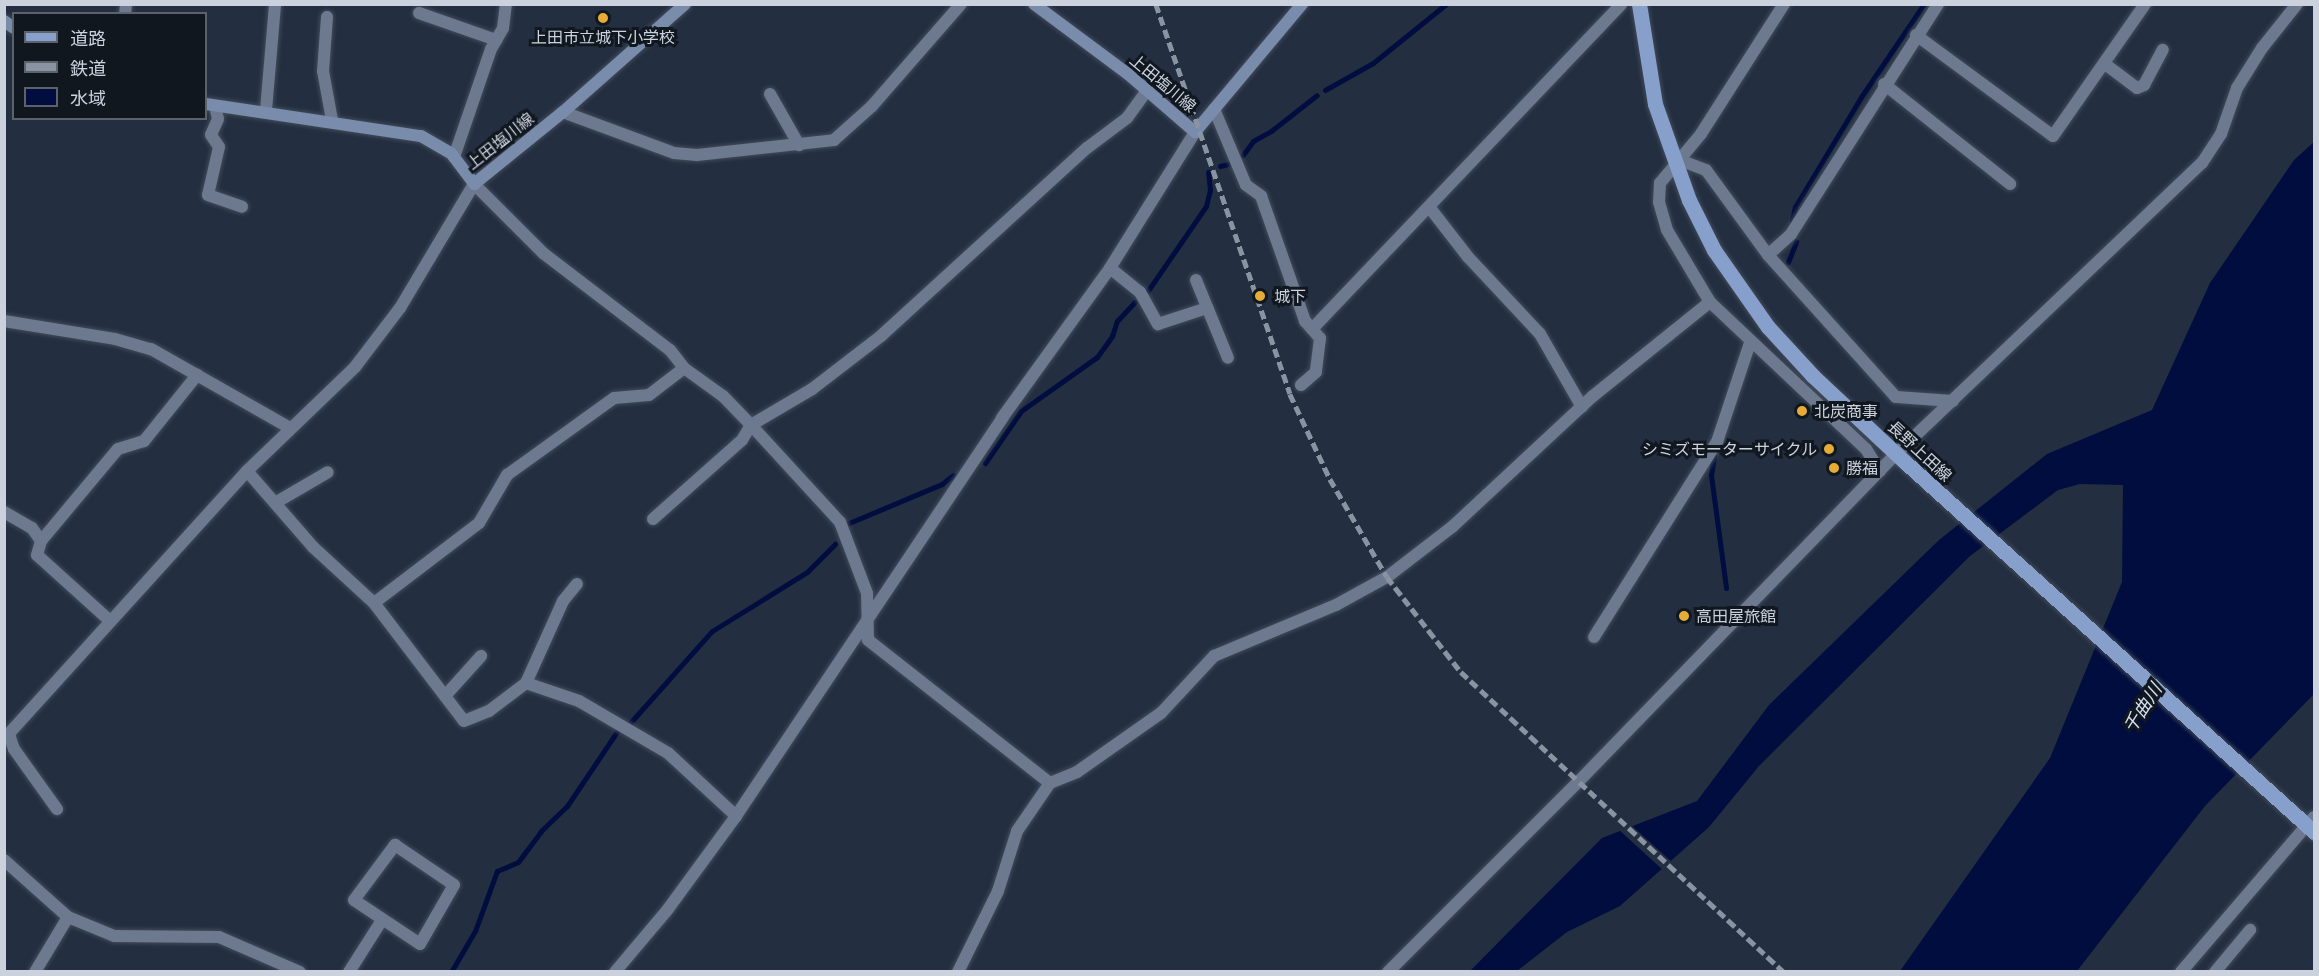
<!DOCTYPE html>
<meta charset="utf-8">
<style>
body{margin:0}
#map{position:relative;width:2319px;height:976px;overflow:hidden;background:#232e40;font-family:"Exo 2","Noto Sans JP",sans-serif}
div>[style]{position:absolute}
.water>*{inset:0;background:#000d3e}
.pier>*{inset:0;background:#232e40}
.stream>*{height:5px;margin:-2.5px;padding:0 2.5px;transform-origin:2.5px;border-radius:2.5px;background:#000d3e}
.roads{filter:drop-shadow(0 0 2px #414b5a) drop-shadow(0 0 2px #414b5a)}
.minor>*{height:12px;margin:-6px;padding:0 6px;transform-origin:6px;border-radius:6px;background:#6c798e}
.tertiary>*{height:12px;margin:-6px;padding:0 6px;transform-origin:6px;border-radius:6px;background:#6c798e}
.secondary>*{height:12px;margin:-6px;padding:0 6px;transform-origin:6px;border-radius:6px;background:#798cac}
.primary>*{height:15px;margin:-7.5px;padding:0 7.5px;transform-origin:7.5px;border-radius:7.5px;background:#86a0cb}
.rail>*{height:4.5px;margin-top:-2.25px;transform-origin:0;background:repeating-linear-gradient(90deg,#8a93a1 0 9px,transparent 0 13.5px)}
.dots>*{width:16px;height:16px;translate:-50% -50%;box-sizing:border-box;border:3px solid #11171f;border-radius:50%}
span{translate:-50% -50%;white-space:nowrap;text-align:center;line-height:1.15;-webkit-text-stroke:6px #11171f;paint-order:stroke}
.poi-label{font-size:16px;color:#cbd2de}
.left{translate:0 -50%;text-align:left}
.right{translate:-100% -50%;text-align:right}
.street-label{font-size:16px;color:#cbd2de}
.water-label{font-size:18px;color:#d5e0f1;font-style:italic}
.frame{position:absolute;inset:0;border:6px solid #cbd2de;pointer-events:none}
.legend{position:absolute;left:12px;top:12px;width:195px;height:108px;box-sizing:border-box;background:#11171f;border:2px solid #5b626b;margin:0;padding:8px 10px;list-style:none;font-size:18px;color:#cbd2de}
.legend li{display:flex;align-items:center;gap:12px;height:30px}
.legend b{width:30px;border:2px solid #5b626b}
</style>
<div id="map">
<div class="water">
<i style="clip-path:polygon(2314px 142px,2314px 694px,2205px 806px,2077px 971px,1900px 971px,2050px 758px,2122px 582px,2123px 485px,2080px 484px,2058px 490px,1970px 556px,1759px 766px,1709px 827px,1620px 906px,1567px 932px,1517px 971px,1469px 972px,1602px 838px,1697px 801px,1769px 705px,1939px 540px,2047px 454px,2152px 410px,2210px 283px,2294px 160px)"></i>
</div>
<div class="pier">
<i style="clip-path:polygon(1630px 824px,1673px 863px,1664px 871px,1618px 829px)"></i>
</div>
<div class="stream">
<i style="left:1325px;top:90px;width:55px;rotate:-29.4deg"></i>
<i style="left:1373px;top:63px;width:94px;rotate:-38.9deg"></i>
<i style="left:1243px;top:155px;width:17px;rotate:-54deg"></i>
<i style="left:1253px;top:141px;width:21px;rotate:-29deg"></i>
<i style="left:1271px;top:131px;width:58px;rotate:-38deg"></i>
<i style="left:1220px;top:166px;width:8px;rotate:-14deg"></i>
<i style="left:1792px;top:220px;width:13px;rotate:-77deg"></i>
<i style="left:1795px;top:207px;width:128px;rotate:-59deg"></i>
<i style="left:1861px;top:97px;width:112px;rotate:-55.9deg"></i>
<i style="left:1788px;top:262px;width:22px;rotate:-68deg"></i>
<i style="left:1147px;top:292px;width:104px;rotate:-55.5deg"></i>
<i style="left:1206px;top:206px;width:16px;rotate:-76deg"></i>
<i style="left:1210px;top:190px;width:18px;rotate:-96deg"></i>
<i style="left:1714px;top:456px;width:19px;rotate:99deg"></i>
<i style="left:1711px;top:475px;width:114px;rotate:82.4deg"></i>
<i style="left:985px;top:463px;width:63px;rotate:-55.3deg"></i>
<i style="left:1021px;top:411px;width:93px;rotate:-35.4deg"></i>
<i style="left:1097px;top:357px;width:26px;rotate:-54deg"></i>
<i style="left:1112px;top:336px;width:16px;rotate:-72deg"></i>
<i style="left:1117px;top:321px;width:26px;rotate:-47deg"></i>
<i style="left:849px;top:523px;width:101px;rotate:-22.8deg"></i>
<i style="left:942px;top:484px;width:14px;rotate:-39deg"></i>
<i style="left:630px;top:723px;width:123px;rotate:-48.3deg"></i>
<i style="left:712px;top:631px;width:112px;rotate:-31.8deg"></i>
<i style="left:807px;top:572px;width:40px;rotate:-45deg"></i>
<i style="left:451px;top:972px;width:48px;rotate:-59.7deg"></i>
<i style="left:475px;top:931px;width:64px;rotate:-69.9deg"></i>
<i style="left:497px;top:871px;width:23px;rotate:-23deg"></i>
<i style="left:518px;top:862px;width:39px;rotate:-53deg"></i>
<i style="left:541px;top:831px;width:36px;rotate:-44deg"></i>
<i style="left:567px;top:806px;width:92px;rotate:-56.1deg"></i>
</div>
<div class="roads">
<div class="minor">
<i style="left:1784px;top:4px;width:154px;rotate:122.6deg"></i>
<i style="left:1701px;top:134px;width:64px;rotate:129.9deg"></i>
<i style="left:1660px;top:183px;width:19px;rotate:93deg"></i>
<i style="left:1659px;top:202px;width:29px;rotate:74deg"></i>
<i style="left:1667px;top:230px;width:84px;rotate:59.2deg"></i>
<i style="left:1710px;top:302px;width:214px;rotate:43.3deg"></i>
<i style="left:1866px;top:449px;width:26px;rotate:58deg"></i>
<i style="left:419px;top:13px;width:82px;rotate:19.3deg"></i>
<i style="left:125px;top:14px;width:10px;rotate:-84deg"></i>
<i style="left:327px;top:17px;width:54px;rotate:94.2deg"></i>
<i style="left:323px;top:71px;width:50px;rotate:79.6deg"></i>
<i style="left:1916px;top:35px;width:170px;rotate:36.4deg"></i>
<i style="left:2053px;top:136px;width:161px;rotate:-55.1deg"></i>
<i style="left:2105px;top:64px;width:40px;rotate:37deg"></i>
<i style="left:2137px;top:88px;width:8px;rotate:-23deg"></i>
<i style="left:2144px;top:85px;width:40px;rotate:-62deg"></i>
<i style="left:1884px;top:84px;width:161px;rotate:38.4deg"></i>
<i style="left:770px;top:94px;width:59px;rotate:60.4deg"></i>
<i style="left:215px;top:106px;width:13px;rotate:77deg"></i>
<i style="left:218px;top:119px;width:17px;rotate:114deg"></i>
<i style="left:211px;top:135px;width:14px;rotate:56deg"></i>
<i style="left:219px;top:147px;width:49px;rotate:102.9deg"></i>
<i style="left:208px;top:195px;width:36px;rotate:19deg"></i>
<i style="left:1214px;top:109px;width:82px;rotate:67.2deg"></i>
<i style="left:1246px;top:185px;width:19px;rotate:36deg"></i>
<i style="left:1261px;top:196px;width:133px;rotate:70.6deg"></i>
<i style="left:1305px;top:321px;width:23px;rotate:49deg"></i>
<i style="left:1320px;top:338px;width:34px;rotate:97deg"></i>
<i style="left:1316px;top:372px;width:20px;rotate:139deg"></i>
<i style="left:266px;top:110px;width:106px;rotate:-85.1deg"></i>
<i style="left:563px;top:112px;width:118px;rotate:20.3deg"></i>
<i style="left:674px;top:153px;width:23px;rotate:5deg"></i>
<i style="left:697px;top:155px;width:138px;rotate:-6.2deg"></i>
<i style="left:834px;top:140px;width:51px;rotate:-41.8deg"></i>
<i style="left:872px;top:106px;width:135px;rotate:-48.9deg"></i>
<i style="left:454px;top:157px;width:114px;rotate:-71.1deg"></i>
<i style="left:491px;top:49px;width:24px;rotate:-60deg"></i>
<i style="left:503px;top:28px;width:24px;rotate:-83deg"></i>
<i style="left:1677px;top:159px;width:31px;rotate:21deg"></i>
<i style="left:1706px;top:170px;width:105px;rotate:53.9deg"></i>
<i style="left:1768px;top:255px;width:191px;rotate:48deg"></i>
<i style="left:1896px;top:397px;width:57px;rotate:4deg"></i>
<i style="left:1430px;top:208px;width:62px;rotate:52.2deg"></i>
<i style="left:1468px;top:257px;width:105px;rotate:46.9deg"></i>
<i style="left:1540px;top:334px;width:84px;rotate:60.1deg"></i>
<i style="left:1768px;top:255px;width:31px;rotate:-42deg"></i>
<i style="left:1791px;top:234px;width:273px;rotate:-57.4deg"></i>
<i style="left:1110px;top:268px;width:38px;rotate:39deg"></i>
<i style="left:1140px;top:292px;width:37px;rotate:61deg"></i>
<i style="left:1158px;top:324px;width:52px;rotate:-18.1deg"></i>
<i style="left:1196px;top:280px;width:84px;rotate:67.7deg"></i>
<i style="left:4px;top:321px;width:112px;rotate:9.2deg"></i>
<i style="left:115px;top:339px;width:37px;rotate:16deg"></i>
<i style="left:151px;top:349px;width:160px;rotate:29.6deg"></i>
<i style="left:247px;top:471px;width:101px;rotate:49deg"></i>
<i style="left:313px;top:547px;width:83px;rotate:42.6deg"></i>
<i style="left:374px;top:603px;width:148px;rotate:52.7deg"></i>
<i style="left:464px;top:721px;width:27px;rotate:-22deg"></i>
<i style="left:489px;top:711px;width:46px;rotate:-37.1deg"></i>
<i style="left:526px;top:683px;width:90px;rotate:-65.7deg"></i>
<i style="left:563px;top:601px;width:22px;rotate:-51deg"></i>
<i style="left:275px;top:503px;width:61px;rotate:-30.3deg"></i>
<i style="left:4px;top:512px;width:32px;rotate:30deg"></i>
<i style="left:32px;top:528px;width:16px;rotate:55deg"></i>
<i style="left:653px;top:519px;width:119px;rotate:-41.6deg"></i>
<i style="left:742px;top:440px;width:17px;rotate:-59deg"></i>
<i style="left:751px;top:425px;width:71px;rotate:-30.5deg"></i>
<i style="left:812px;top:389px;width:88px;rotate:-37.6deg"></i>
<i style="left:882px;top:335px;width:277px;rotate:-42.4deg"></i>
<i style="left:1087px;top:148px;width:50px;rotate:-36.9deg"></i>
<i style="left:1127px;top:118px;width:34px;rotate:-54deg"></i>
<i style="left:374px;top:603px;width:132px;rotate:-37.3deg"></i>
<i style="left:479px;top:523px;width:56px;rotate:-59.7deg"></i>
<i style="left:507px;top:475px;width:132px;rotate:-35.7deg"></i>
<i style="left:614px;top:398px;width:35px;rotate:-5deg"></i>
<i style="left:649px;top:395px;width:44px;rotate:-37.6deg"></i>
<i style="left:109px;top:620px;width:97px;rotate:-137.9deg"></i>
<i style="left:37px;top:555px;width:15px;rotate:-74deg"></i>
<i style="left:41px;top:541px;width:120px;rotate:-50.1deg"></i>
<i style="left:118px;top:449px;width:27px;rotate:-17deg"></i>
<i style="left:144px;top:441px;width:85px;rotate:-51.2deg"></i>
<i style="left:1594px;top:637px;width:231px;rotate:-57.8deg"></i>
<i style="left:1717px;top:442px;width:104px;rotate:-71.6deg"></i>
<i style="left:526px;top:683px;width:56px;rotate:18.8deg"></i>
<i style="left:579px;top:701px;width:103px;rotate:30.3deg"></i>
<i style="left:668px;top:753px;width:93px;rotate:42.8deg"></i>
<i style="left:445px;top:696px;width:54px;rotate:-48deg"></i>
<i style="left:9px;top:734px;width:16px;rotate:72deg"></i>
<i style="left:14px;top:749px;width:74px;rotate:54.4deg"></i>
<i style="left:4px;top:739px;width:362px;rotate:-47.8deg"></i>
<i style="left:247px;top:471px;width:150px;rotate:-43.9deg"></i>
<i style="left:355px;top:367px;width:74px;rotate:-52.7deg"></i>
<i style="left:400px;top:308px;width:144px;rotate:-59.2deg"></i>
<i style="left:474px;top:184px;width:98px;rotate:45deg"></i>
<i style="left:543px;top:253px;width:160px;rotate:37.4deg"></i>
<i style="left:670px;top:350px;width:23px;rotate:52deg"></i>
<i style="left:684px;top:368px;width:48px;rotate:35.7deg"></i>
<i style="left:723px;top:396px;width:40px;rotate:46deg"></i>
<i style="left:751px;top:425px;width:132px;rotate:47.5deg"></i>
<i style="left:840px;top:522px;width:76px;rotate:69.2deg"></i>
<i style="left:867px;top:593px;width:47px;rotate:88.8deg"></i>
<i style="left:868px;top:640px;width:231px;rotate:38.2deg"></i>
<i style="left:395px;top:845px;width:71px;rotate:34.1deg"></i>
<i style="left:454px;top:885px;width:68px;rotate:120deg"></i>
<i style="left:420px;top:944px;width:79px;rotate:-146.3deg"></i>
<i style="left:354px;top:900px;width:69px;rotate:-53.3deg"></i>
<i style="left:4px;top:860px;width:86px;rotate:41.7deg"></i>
<i style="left:68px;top:917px;width:50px;rotate:22.4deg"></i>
<i style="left:114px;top:936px;width:105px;rotate:0.5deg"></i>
<i style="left:219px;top:937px;width:88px;rotate:23.4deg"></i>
<i style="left:35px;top:972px;width:64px;rotate:-59deg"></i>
<i style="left:349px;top:972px;width:62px;rotate:-57.6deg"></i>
<i style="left:615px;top:972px;width:82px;rotate:-49.9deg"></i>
<i style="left:668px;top:909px;width:115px;rotate:-53.8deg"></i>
<i style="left:736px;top:816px;width:479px;rotate:-56.2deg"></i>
<i style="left:1002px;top:418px;width:185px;rotate:-54.2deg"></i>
<i style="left:1110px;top:268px;width:160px;rotate:-58deg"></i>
<i style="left:958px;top:972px;width:90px;rotate:-63.7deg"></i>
<i style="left:998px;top:891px;width:63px;rotate:-72.4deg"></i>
<i style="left:1017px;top:831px;width:58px;rotate:-55.5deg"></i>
<i style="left:1050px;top:783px;width:29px;rotate:-22deg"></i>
<i style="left:1077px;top:772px;width:103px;rotate:-35.1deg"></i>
<i style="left:1161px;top:713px;width:78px;rotate:-47.1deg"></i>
<i style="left:1214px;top:656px;width:132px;rotate:-22.7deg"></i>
<i style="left:1336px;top:605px;width:58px;rotate:-28.8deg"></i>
<i style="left:1387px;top:577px;width:82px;rotate:-37.6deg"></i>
<i style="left:1452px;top:527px;width:192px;rotate:-42.9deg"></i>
<i style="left:1593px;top:396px;width:150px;rotate:-38.8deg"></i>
<i style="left:1388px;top:972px;width:269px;rotate:-45deg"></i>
<i style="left:1578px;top:782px;width:457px;rotate:-45.9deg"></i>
<i style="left:1896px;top:454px;width:422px;rotate:-43.6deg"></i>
<i style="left:2202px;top:163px;width:35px;rotate:-57deg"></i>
<i style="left:2221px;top:134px;width:49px;rotate:-70.8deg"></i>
<i style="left:2237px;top:88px;width:47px;rotate:-58deg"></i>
<i style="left:2262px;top:48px;width:56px;rotate:-51.5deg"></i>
<i style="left:2215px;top:972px;width:55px;rotate:-50.2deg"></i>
</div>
<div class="tertiary">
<i style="left:1312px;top:329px;width:448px;rotate:-46.4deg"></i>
<i style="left:2181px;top:972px;width:204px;rotate:-49.4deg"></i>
</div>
<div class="secondary">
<i style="left:1034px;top:4px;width:117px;rotate:36.7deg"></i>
<i style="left:1128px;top:74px;width:89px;rotate:40.9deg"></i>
<i style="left:1195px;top:132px;width:167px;rotate:-50.1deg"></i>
<i style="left:4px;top:21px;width:12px;rotate:35deg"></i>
<i style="left:206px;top:104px;width:217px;rotate:8.5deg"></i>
<i style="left:421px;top:136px;width:34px;rotate:30deg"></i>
<i style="left:451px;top:153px;width:39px;rotate:53deg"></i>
<i style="left:474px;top:184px;width:114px;rotate:-39deg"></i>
<i style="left:563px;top:112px;width:163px;rotate:-41.5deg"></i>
</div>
<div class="primary">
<i style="left:1639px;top:4px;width:101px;rotate:80.9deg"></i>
<i style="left:1655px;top:104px;width:102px;rotate:70.5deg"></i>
<i style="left:1689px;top:200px;width:56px;rotate:63.4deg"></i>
<i style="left:1714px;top:250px;width:94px;rotate:55deg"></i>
<i style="left:1768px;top:327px;width:67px;rotate:47.4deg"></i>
<i style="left:1813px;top:376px;width:126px;rotate:43.1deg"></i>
<i style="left:1905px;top:462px;width:552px;rotate:42.13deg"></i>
</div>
</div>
<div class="rail">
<i style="left:1156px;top:4px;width:412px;rotate:71deg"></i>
<i style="left:1290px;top:394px;width:94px;rotate:64.8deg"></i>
<i style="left:1330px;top:479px;width:113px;rotate:59.8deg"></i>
<i style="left:1387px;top:577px;width:120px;rotate:52.1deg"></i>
<i style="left:1461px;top:672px;width:441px;rotate:42.9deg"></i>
</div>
<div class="dots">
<i style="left:603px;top:18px;background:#e7ac37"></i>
<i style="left:1260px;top:296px;background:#e7ac37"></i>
<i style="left:1802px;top:411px;background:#e7ac37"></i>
<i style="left:1829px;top:449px;background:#e7ac37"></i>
<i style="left:1834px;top:468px;background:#e7ac37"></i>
<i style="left:1684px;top:616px;background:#e7ac37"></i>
</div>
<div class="poi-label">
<span style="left:603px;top:37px">上田市立城下小学校</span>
<span class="left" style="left:1274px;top:296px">城下</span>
<span class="left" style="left:1814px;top:411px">北炭商事</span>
<span class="right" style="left:1817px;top:449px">シミズモーターサイクル</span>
<span class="left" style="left:1846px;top:468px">勝福</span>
<span class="left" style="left:1696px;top:616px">高田屋旅館</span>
</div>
<div class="street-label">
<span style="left:1163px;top:83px;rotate:40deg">上田塩川線</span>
<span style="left:500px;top:141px;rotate:-38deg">上田塩川線</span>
<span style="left:1920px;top:451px;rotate:43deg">長野上田線</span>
</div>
<div class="water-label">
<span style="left:2142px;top:708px;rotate:-57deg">千曲川</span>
</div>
<div class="frame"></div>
<ul class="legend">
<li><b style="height:8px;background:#86a0cb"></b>道路</li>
<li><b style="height:8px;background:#8a93a1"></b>鉄道</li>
<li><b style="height:16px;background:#000d3e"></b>水域</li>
</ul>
</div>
